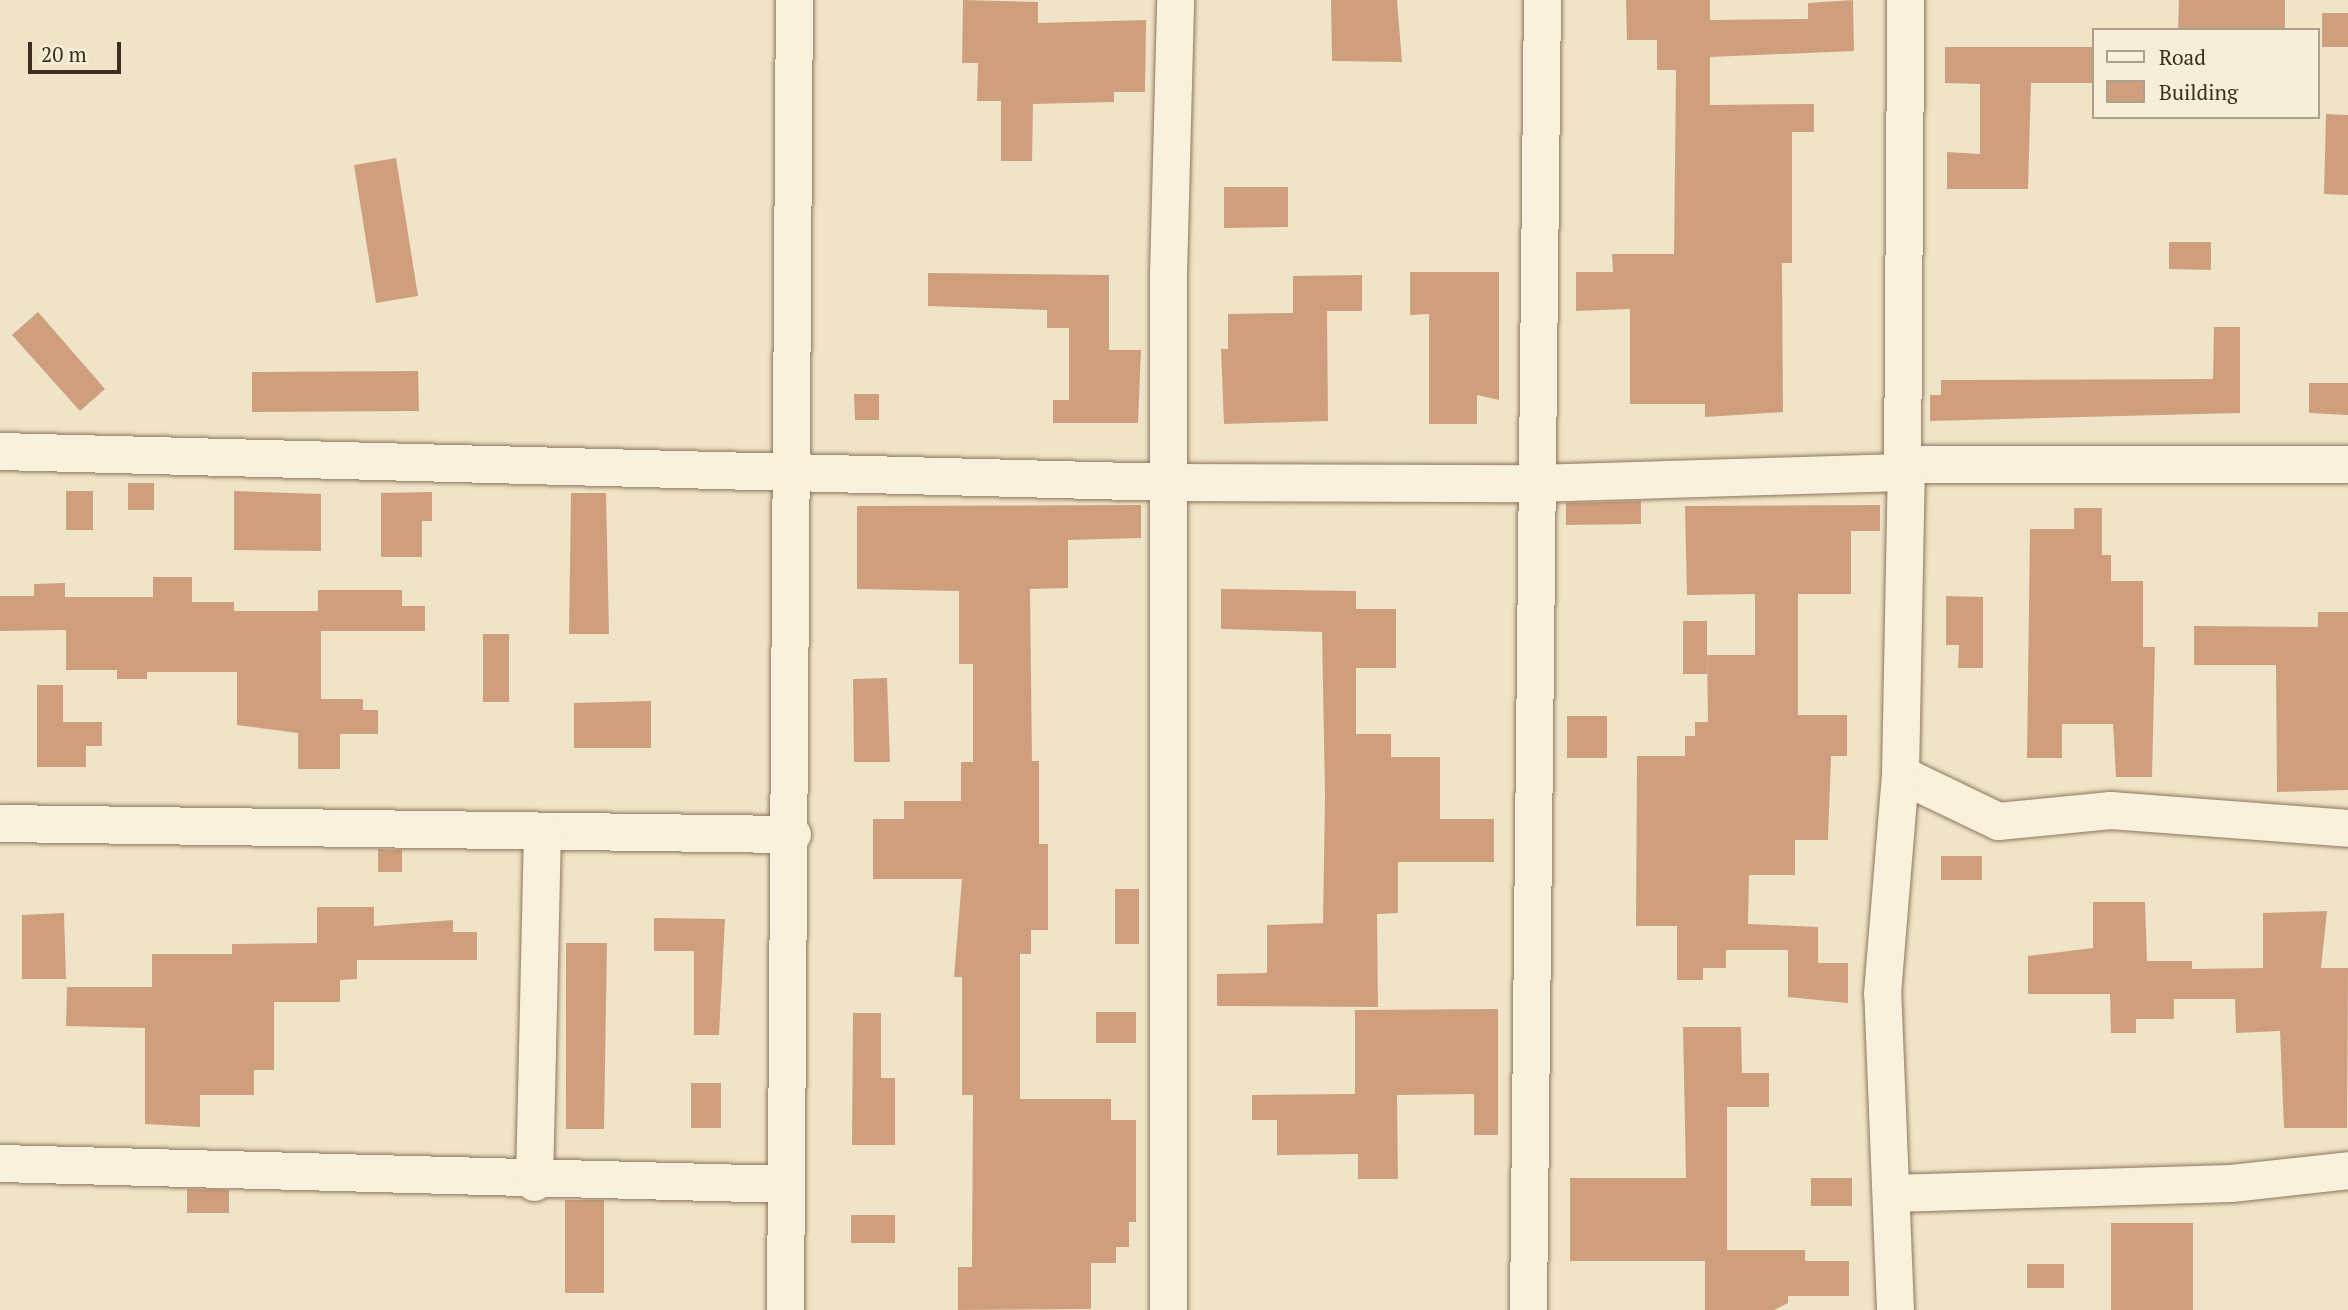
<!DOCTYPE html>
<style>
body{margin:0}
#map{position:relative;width:2348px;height:1310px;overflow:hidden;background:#f0e4c8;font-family:"PT Serif",serif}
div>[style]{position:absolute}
.building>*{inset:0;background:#cf9f7d}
.roads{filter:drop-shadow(0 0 2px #8d765c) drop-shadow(0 0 2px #8d765c)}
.street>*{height:37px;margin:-18.5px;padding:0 18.5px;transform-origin:18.5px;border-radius:18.5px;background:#faf1dc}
span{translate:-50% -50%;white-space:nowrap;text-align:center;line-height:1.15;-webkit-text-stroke:6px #f7eed8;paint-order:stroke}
.legend{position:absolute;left:2092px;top:28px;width:228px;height:91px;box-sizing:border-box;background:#f7eed8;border:2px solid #ada18e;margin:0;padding:9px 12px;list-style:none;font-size:21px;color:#3d2e20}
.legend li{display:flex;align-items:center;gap:14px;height:35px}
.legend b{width:35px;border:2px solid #ada18e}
.scale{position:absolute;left:28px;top:42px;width:93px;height:32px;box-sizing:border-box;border:4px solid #3d2e20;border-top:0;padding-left:9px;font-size:21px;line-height:24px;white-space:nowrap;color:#3d2e20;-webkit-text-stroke:5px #f7eed8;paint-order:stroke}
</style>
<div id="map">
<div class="building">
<i style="clip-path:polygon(963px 0,1038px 2px,1038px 23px,1146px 20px,1145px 92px,1114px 92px,1114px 102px,1033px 104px,1032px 161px,1001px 161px,1001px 101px,977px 101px,978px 63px,962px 63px)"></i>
<i style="clip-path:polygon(1331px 0,1397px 0,1402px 62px,1332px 61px)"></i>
<i style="clip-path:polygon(1626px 0,1710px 0,1710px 20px,1808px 19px,1808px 3px,1853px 0,1854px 51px,1710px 57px,1710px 105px,1814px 104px,1814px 132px,1792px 132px,1792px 263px,1782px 263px,1783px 412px,1705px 417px,1705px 404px,1630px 404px,1630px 309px,1576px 311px,1576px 272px,1613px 272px,1612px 254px,1674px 254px,1676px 70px,1657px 70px,1657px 40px,1627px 40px)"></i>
<i style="clip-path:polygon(2179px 0,2285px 0,2285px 30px,2178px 30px)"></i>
<i style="clip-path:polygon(2322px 13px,2348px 13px,2348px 47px,2322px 47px)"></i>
<i style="clip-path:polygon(1945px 47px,2094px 47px,2094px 83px,2031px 83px,2028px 189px,1947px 189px,1947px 152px,1980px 154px,1980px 84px,1945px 83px)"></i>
<i style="clip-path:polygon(2326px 114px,2348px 115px,2348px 195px,2324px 194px)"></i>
<i style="clip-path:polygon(396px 158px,418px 296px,376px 303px,354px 165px)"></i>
<i style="clip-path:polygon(1224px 187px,1288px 187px,1288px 227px,1224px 228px)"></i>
<i style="clip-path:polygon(2169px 242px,2211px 242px,2211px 270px,2169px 269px)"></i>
<i style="clip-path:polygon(1410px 272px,1499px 272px,1499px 400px,1477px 395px,1477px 424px,1429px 424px,1429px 314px,1410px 315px)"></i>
<i style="clip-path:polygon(928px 273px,1109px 275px,1109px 350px,1141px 350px,1138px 423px,1053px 423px,1053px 400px,1069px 400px,1069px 328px,1047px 328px,1047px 310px,928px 306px)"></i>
<i style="clip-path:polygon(1362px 275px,1362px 311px,1327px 311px,1328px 421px,1224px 424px,1221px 349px,1228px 349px,1228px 314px,1293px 313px,1293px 276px)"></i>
<i style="clip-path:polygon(38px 312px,105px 389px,80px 411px,12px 335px)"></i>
<i style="clip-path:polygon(2214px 327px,2240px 327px,2240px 413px,1930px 421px,1930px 395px,1941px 395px,1941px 380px,2213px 379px)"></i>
<i style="clip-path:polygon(418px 371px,419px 411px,252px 412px,252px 372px)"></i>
<i style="clip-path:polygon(2309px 383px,2348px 383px,2348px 415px,2309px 413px)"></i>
<i style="clip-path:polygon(854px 394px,879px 394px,879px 420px,855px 420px)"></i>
<i style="clip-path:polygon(128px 483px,154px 483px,154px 510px,128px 510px)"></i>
<i style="clip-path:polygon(66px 491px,93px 491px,93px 530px,66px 530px)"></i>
<i style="clip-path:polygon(234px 491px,321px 494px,321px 551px,234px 550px)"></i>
<i style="clip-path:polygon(432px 492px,432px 521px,422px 521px,422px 557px,381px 557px,381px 493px)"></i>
<i style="clip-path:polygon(571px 493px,606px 493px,609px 634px,569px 634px)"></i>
<i style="clip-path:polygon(1641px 501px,1641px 524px,1566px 525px,1566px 503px)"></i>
<i style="clip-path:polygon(1141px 505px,1141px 538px,1068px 540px,1068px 588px,1030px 589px,1032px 761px,1039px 761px,1039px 844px,1048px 844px,1048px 930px,1031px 930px,1031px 954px,1020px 954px,1020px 1099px,1111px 1099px,1111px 1120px,1136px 1120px,1136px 1222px,1129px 1222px,1129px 1247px,1116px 1247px,1116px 1263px,1091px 1263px,1091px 1309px,958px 1310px,958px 1267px,972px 1267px,973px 1095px,962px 1095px,962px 977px,954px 977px,962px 879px,873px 879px,873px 819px,904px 819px,904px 801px,961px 801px,961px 762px,973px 762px,973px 664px,959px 664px,959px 591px,857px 589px,857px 506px)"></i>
<i style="clip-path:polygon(1880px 505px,1880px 531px,1851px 531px,1851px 594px,1798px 594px,1798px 715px,1847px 715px,1847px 756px,1831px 756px,1828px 840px,1795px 840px,1795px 875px,1749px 875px,1748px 924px,1818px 927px,1818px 963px,1848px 963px,1848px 1003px,1788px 997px,1788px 950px,1726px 950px,1726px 968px,1703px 968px,1703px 980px,1677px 980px,1677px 926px,1636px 926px,1637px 756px,1685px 756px,1685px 736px,1695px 736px,1695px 722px,1708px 722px,1707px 655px,1755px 655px,1755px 594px,1687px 595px,1685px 506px)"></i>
<i style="clip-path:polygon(2074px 508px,2102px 508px,2102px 555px,2111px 555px,2111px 581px,2143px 581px,2143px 647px,2155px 647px,2152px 777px,2116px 777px,2113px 724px,2062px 724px,2062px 758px,2027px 758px,2030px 529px,2074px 529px)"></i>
<i style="clip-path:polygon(153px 577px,192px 577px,192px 602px,234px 602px,234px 611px,318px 611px,318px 590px,402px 590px,402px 606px,425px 606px,425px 631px,321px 631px,321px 699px,363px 699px,363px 710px,378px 710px,378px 734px,340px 734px,340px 769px,298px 769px,298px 733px,237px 725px,237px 672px,147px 672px,147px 679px,117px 679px,117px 670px,66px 670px,66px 630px,0 631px,0 596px,34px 596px,34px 584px,65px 583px,65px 597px,153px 597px)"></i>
<i style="clip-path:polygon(1221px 589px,1356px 591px,1356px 609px,1396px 609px,1396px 668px,1356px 668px,1356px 734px,1391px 734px,1391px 757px,1440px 757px,1440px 819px,1494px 819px,1494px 862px,1398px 862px,1398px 913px,1377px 914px,1378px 1007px,1217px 1006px,1217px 974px,1267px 973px,1267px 925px,1323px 923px,1325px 795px,1322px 632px,1221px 629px)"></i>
<i style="clip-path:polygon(1946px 596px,1983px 597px,1983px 668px,1958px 668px,1959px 645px,1946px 645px)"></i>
<i style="clip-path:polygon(2318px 612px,2348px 612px,2348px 790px,2277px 792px,2276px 665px,2194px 665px,2194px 626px,2318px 627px)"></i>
<i style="clip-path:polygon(1683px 621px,1707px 621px,1707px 674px,1683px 674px)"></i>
<i style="clip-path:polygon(483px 634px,509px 634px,509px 702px,483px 702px)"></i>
<i style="clip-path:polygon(887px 678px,890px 762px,854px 762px,853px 679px)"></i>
<i style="clip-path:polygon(37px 685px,63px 685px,63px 722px,102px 722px,102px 746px,86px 746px,86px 767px,37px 767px)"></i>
<i style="clip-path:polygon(651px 701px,651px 748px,574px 748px,574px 703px)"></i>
<i style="clip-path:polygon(1567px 716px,1607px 716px,1607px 758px,1567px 758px)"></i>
<i style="clip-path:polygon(378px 849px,402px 850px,402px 872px,378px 872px)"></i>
<i style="clip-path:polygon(1941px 856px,1982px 856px,1982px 880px,1941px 880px)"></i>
<i style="clip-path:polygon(1115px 889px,1139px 889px,1139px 944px,1115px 944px)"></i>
<i style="clip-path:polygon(2093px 902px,2145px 902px,2147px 961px,2192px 961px,2192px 969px,2263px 968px,2263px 913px,2327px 911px,2321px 968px,2348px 968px,2347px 1128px,2284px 1128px,2280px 1031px,2236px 1033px,2235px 999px,2174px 999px,2174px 1019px,2136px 1019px,2136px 1033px,2111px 1033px,2110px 994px,2028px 994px,2028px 956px,2093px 948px)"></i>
<i style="clip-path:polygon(317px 907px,374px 907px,374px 926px,453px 920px,453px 932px,477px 932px,477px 960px,357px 960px,357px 979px,340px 980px,340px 1002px,274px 1002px,274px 1070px,254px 1070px,254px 1095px,200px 1095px,200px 1127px,145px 1124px,145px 1028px,66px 1026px,67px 987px,152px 987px,152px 954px,232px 954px,232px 944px,317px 943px)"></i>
<i style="clip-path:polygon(64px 913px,66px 979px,22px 979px,22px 915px)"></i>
<i style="clip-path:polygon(654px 918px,725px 919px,719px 1035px,694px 1035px,694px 951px,654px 951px)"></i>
<i style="clip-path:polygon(566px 943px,607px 943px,604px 1129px,566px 1129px)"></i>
<i style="clip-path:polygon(1498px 1009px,1498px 1135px,1474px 1135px,1474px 1094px,1397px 1095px,1398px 1179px,1358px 1179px,1358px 1154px,1277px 1155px,1277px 1120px,1252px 1120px,1252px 1095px,1355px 1094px,1355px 1010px)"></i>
<i style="clip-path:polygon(1096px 1012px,1136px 1012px,1136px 1043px,1096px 1043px)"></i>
<i style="clip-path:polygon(853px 1013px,881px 1013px,881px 1078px,895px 1078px,895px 1145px,852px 1145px)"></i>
<i style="clip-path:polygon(1683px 1027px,1741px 1027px,1742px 1073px,1769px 1073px,1769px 1107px,1727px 1107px,1727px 1250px,1805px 1250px,1805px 1261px,1849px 1261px,1849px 1296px,1788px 1296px,1788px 1303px,1774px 1310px,1705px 1310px,1705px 1261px,1570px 1261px,1570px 1178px,1686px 1178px)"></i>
<i style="clip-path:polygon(691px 1083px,721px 1083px,721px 1128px,691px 1128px)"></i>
<i style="clip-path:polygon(1811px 1178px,1852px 1178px,1852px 1206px,1811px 1206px)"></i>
<i style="clip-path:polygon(187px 1189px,229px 1190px,229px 1213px,187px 1213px)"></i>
<i style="clip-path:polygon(565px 1200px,604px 1200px,604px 1293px,565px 1293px)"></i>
<i style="clip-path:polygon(851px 1215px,895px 1215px,895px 1243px,851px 1243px)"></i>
<i style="clip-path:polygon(2111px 1223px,2193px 1223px,2193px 1310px,2111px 1310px)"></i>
<i style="clip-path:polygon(2027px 1264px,2064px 1264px,2064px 1288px,2027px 1288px)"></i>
</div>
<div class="roads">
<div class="street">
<i style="left:0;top:451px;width:1167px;rotate:1.52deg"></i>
<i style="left:1167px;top:482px;width:367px;rotate:0.2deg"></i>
<i style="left:1534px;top:483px;width:368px;rotate:-1.7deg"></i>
<i style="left:1902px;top:472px;width:9px;rotate:-63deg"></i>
<i style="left:1906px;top:464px;width:442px"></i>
<i style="left:1902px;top:472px;width:472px;rotate:-89.6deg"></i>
<i style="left:1900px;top:774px;width:109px;rotate:25.6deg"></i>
<i style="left:1998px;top:821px;width:113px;rotate:-5.6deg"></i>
<i style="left:2110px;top:810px;width:239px;rotate:4.3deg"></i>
<i style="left:0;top:823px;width:792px;rotate:0.8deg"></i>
<i style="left:0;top:1163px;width:785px;rotate:1.53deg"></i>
<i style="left:534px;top:1182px;width:351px;rotate:-88.7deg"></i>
<i style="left:1891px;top:1193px;width:340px;rotate:-1.7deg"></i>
<i style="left:2231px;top:1183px;width:118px;rotate:-6.3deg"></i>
<i style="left:785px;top:1310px;width:1310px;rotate:-89.61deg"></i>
<i style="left:1168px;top:1310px;width:1036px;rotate:-90deg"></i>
<i style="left:1168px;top:274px;width:274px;rotate:-88.5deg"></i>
<i style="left:1528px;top:1310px;width:1310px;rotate:-89.39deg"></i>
<i style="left:1895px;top:1310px;width:317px;rotate:-92.3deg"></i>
<i style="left:1882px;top:993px;width:220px;rotate:-85.3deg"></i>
<i style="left:1900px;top:774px;width:310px;rotate:-88.9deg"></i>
</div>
</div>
<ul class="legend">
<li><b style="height:9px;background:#faf1dc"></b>Road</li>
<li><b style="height:19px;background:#cf9f7d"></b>Building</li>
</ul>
<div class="scale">20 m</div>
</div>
